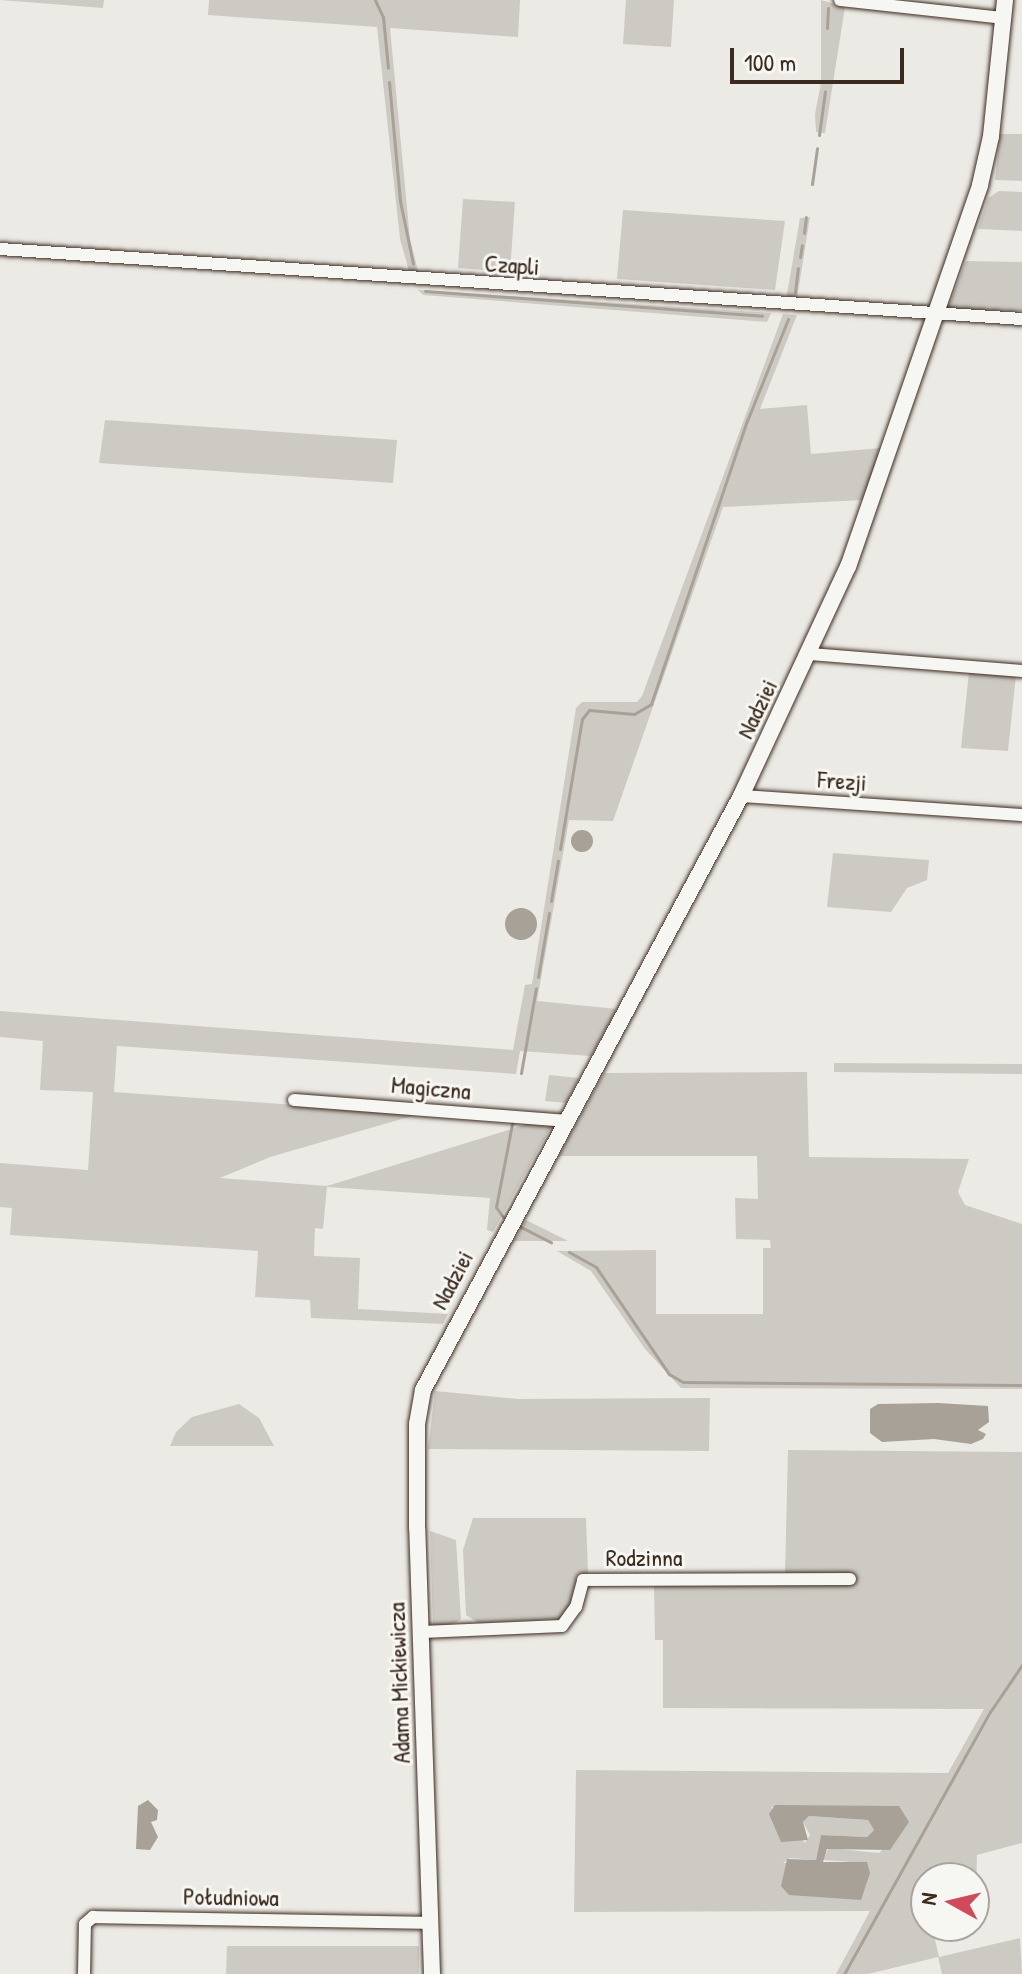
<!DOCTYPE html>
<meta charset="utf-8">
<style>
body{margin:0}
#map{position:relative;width:1022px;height:1974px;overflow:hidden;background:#ebeae5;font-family:"Patrick Hand",sans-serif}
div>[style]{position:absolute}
.green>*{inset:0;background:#cdcac4}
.water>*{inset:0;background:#a8a198}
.round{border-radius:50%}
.stream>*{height:3px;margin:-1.5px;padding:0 1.5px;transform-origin:1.5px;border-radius:1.5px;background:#a8a198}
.roads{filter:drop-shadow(0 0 2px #3b2a1e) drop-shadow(0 0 2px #3b2a1e)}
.minor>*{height:12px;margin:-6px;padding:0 6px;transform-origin:6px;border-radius:6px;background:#f6f6f2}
.tertiary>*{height:16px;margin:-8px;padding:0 8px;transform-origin:8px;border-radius:8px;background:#f6f6f2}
span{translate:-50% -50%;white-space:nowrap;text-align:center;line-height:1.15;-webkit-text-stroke:6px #f6f6f2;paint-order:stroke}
.street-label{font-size:24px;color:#3b2a1e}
.north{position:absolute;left:910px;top:1862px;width:80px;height:80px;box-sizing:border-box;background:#f6f6f2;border:2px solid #aba49d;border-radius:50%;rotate:278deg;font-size:22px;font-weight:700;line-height:32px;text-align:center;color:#3b2a1e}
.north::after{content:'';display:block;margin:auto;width:28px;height:36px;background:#d1495b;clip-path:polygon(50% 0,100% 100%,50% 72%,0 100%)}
.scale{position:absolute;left:730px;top:48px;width:174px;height:36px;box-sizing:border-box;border:4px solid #3b2a1e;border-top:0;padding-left:10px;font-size:24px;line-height:28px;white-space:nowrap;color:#3b2a1e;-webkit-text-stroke:6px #f6f6f2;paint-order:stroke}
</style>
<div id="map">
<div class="green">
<i style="clip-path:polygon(0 0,104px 0,103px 8px)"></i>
<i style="clip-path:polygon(209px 0,520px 0,518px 37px,390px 28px,410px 239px,418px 271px,409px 271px,400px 239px,377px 27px,208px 15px)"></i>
<i style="clip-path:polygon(626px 0,674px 0,671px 47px,623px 44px)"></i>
<i style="clip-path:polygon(821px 0,845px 7px,825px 133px,816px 132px,815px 114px,821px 83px)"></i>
<i style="clip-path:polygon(1000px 134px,1022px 134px,1022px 181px,995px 180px)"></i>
<i style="clip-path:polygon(999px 191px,1022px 192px,1022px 231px,978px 229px,988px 198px)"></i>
<i style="clip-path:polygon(463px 199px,515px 202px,510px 272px,458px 268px)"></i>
<i style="clip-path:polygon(623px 210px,785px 221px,775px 290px,617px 279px)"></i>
<i style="clip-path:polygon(810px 217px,797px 299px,786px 300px,800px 218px)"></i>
<i style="clip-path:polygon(966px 261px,1022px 262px,1022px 311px,948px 309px)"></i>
<i style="clip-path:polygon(418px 290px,771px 313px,767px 322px,423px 295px)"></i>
<i style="clip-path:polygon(783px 314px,797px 315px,760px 409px,807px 405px,811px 454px,881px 448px,863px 500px,723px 507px,613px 821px,569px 820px,537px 1001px,617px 1009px,591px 1056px,520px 1051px,516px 1074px,117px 1046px,114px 1092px,419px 1114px,270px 1157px,220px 1178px,327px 1186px,534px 1122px,553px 1123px,493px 1232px,487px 1230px,490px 1198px,327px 1187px,323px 1229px,315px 1228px,314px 1256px,360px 1258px,358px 1309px,448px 1314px,443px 1324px,311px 1318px,310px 1300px,255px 1297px,258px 1251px,10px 1235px,12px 1208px,0 1207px,0 1163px,88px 1170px,93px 1092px,40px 1090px,43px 1041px,0 1037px,0 1011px,513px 1050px,525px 985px,532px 984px,576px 708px,582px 702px,637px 702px,642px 696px)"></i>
<i style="clip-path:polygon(105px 420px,397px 440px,393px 483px,99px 463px)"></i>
<i style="clip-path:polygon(969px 672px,1016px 675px,1008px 751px,961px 748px)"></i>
<i style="clip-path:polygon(833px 853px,929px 860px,927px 880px,907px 888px,891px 912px,827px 907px)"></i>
<i style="clip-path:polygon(834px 1063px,1022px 1064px,1022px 1074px,834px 1072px)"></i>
<i style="clip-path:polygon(807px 1072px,809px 1157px,969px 1159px,958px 1192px,965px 1205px,1022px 1224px,1022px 1389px,681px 1388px,645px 1349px,591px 1271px,557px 1251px,656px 1250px,656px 1314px,763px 1314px,763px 1248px,771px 1248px,770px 1240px,736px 1239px,735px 1198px,758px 1199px,757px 1156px,559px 1156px,604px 1073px)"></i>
<i style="clip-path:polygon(549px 1075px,579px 1078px,566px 1103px,545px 1101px)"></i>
<i style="clip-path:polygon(526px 1220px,568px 1241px,514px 1241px)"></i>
<i style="clip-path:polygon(435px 1391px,518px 1399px,710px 1398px,709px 1451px,428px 1449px)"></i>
<i style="clip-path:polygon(239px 1404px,259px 1418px,274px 1446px,170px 1446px,176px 1432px,192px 1417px)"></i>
<i style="clip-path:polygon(evenodd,788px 1450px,1022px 1452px,1022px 1843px,977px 1855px,976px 1893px,974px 1878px,926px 1878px,926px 1926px,932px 1926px,939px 1957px,1020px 1938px,1022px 1974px,942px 1974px,938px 1957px,868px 1974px,836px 1974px,870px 1911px,574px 1912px,576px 1770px,948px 1773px,984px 1709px,663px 1708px,663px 1640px,655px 1640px,654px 1584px,853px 1574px,785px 1573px,788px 1450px,771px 1807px,909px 1821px,879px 1853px,829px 1848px,822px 1860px,867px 1863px,783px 1863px,790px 1858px,816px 1860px,821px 1835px,867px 1837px,874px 1830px,868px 1820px,809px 1816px,803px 1822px,810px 1835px,805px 1843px,771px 1807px)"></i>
<i style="clip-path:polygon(473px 1518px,586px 1518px,588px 1573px,577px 1575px,571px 1607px,561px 1619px,479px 1623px,466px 1615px,463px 1550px)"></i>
<i style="clip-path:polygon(430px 1531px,456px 1540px,461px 1619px,450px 1626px,433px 1627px)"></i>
<i style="clip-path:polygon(227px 1946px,419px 1946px,419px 1974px,226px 1974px)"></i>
</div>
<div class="water">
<i class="round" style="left:571px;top:830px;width:22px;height:22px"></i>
<i class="round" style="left:505px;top:908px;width:32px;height:32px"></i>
<i style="clip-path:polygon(938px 1403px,988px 1406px,989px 1422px,978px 1430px,986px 1434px,983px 1439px,971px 1444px,934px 1439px,882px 1442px,870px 1433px,870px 1409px,878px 1404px)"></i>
<i style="clip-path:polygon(148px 1800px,158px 1810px,157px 1820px,151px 1822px,158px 1837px,150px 1850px,136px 1849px,138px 1806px)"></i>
<i style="clip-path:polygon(775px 1805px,899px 1806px,909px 1822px,890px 1850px,827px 1849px,823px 1862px,867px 1862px,870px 1873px,861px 1900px,789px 1895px,781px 1886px,787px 1859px,816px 1860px,821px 1835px,867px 1837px,874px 1830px,868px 1820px,809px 1816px,803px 1822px,808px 1840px,781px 1842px,769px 1814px)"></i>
</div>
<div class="stream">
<i style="left:375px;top:0;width:19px;rotate:65deg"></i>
<i style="left:383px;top:17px;width:51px;rotate:84.4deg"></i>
<i style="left:827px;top:28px;width:20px;rotate:-87deg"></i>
<i style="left:389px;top:82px;width:120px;rotate:84.7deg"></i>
<i style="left:400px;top:201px;width:64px;rotate:78.3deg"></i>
<i style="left:819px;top:135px;width:44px;rotate:-82.2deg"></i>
<i style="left:812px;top:184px;width:36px;rotate:-82deg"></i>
<i style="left:804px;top:233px;width:16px;rotate:-83deg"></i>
<i style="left:800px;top:257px;width:12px;rotate:-81deg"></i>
<i style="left:425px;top:291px;width:338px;rotate:4.2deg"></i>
<i style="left:795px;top:292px;width:24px;rotate:-83deg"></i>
<i style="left:560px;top:849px;width:132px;rotate:-80.4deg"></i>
<i style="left:582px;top:719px;width:11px;rotate:-52deg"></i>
<i style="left:589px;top:710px;width:45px;rotate:5.1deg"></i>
<i style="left:634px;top:714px;width:20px;rotate:-30deg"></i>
<i style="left:651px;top:704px;width:299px;rotate:-71.3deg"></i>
<i style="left:747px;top:421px;width:110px;rotate:-68.1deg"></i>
<i style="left:551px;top:901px;width:41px;rotate:-80.1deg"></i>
<i style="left:538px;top:977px;width:65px;rotate:-80.2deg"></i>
<i style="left:521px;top:1073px;width:86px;rotate:-80deg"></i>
<i style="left:503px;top:1217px;width:12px;rotate:-125deg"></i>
<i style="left:496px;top:1207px;width:85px;rotate:-79.1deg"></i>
<i style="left:519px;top:1226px;width:36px;rotate:27deg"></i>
<i style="left:569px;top:1252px;width:31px;rotate:29deg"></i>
<i style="left:596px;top:1267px;width:130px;rotate:55.7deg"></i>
<i style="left:669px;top:1374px;width:16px;rotate:30deg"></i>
<i style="left:683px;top:1382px;width:339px;rotate:0.5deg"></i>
<i style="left:844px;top:1974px;width:300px;rotate:-60.9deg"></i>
<i style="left:990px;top:1712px;width:57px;rotate:-55.8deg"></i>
</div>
<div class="roads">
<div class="minor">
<i style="left:840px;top:0;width:164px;rotate:6.3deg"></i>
<i style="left:0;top:249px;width:1024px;rotate:3.92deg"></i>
<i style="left:810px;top:654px;width:213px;rotate:4.6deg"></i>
<i style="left:741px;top:796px;width:282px;rotate:3.9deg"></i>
<i style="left:294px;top:1100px;width:272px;rotate:4.4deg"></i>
<i style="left:422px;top:1632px;width:140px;rotate:-2.5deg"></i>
<i style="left:562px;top:1626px;width:24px;rotate:-54deg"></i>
<i style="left:576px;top:1607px;width:28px;rotate:-75deg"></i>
<i style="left:583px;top:1580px;width:267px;rotate:-0.2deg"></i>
<i style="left:84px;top:1974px;width:50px;rotate:-88.9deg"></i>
<i style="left:85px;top:1924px;width:11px;rotate:-41deg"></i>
<i style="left:93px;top:1917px;width:337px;rotate:1deg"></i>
</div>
<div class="tertiary">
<i style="left:432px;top:1974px;width:446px;rotate:-91.9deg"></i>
<i style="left:417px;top:1528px;width:104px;rotate:-90deg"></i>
<i style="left:417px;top:1424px;width:35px;rotate:-80deg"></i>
<i style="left:423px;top:1390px;width:674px;rotate:-61.84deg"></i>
<i style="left:741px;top:796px;width:253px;rotate:-65deg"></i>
<i style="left:848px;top:567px;width:404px;rotate:-70.9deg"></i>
<i style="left:980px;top:185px;width:50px;rotate:-77.3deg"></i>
<i style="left:991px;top:136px;width:137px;rotate:-84.1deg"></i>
</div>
</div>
<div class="street-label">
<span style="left:512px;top:265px;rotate:4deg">Czapli</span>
<span style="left:757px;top:709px;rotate:-64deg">Nadziei</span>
<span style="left:842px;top:781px;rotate:4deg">Frezji</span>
<span style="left:431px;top:1088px;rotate:5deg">Magiczna</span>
<span style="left:452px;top:1280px;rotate:-62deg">Nadziei</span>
<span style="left:644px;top:1558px">Rodzinna</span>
<span style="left:399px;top:1683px;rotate:-92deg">Adama Mickiewicza</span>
<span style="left:231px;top:1897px;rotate:1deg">Południowa</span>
</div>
<div class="north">N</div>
<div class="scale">100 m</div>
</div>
